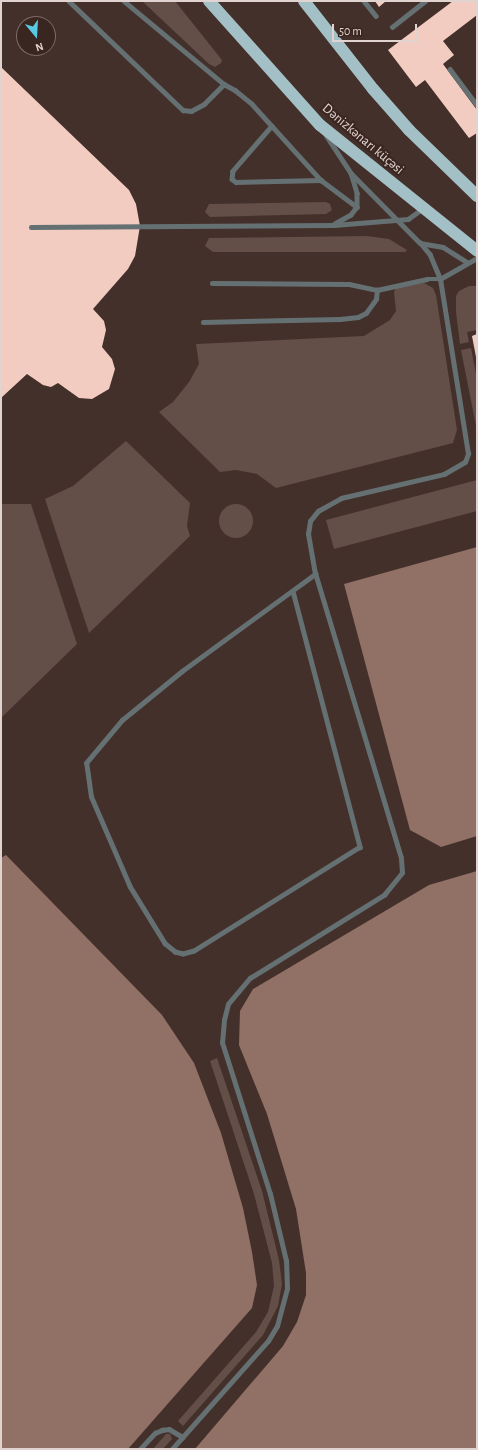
<!DOCTYPE html>
<meta charset="utf-8">
<style>
body{margin:0}
#map{position:relative;width:478px;height:1450px;overflow:hidden;background:#44302a;font-family:"Alegreya Sans",sans-serif}
div>[style]{position:absolute}
.green>*{inset:0;background:#634e48}
.round{border-radius:50%}
.water>*{inset:0;background:#917066}
.building>*{inset:0;background:#f2ccc1}
.lane>*{height:4.5px;margin:-2.25px;padding:0 2.25px;transform-origin:2.25px;border-radius:2.25px;background:#657073}
.highway>*{height:12px;margin:-6px;padding:0 6px;transform-origin:6px;border-radius:6px;background:#a4c0c7}
span{translate:-50% -50%;white-space:nowrap;text-align:center;line-height:1.15;-webkit-text-stroke:4px #3a2620;paint-order:stroke}
.street-label{font-size:14px;color:#e1d3cf}
.frame{position:absolute;inset:0;border:2px solid #e1d3cf;pointer-events:none}
.north{position:absolute;left:16px;top:16px;width:40px;height:40px;box-sizing:border-box;background:#3a2620;border:1px solid #7d6b66;border-radius:50%;rotate:162deg;font-size:11px;font-weight:700;line-height:16px;text-align:center;color:#e1d3cf}
.north::after{content:'';display:block;margin:auto;width:14px;height:18px;background:#57c9e2;clip-path:polygon(50% 0,100% 100%,50% 72%,0 100%)}
.scale{position:absolute;left:332px;top:24px;width:85px;height:18px;box-sizing:border-box;border:2px solid #e1d3cf;border-top:0;padding-left:5px;font-size:12px;line-height:14px;white-space:nowrap;color:#e1d3cf;-webkit-text-stroke:3px #3a2620;paint-order:stroke}
</style>
<div id="map">
<div class="green">
<i style="clip-path:polygon(142px 1px,175px 1px,222px 60px,221px 63px,215px 67px,209px 64px)"></i>
<i style="clip-path:polygon(326px 202px,330px 204px,332px 210px,326px 214px,210px 217px,205px 212px,209px 204px)"></i>
<i style="clip-path:polygon(367px 236px,389px 239px,407px 250px,405px 252px,213px 252px,205px 246px,209px 238px)"></i>
<i style="clip-path:polygon(424px 283px,433px 288px,436px 295px,457px 430px,453px 443px,276px 488px,257px 474px,236px 470px,220px 472px,159px 412px,173px 402px,189px 382px,199px 364px,196px 344px,364px 336px,390px 320px,396px 311px,394px 292px,396px 288px)"></i>
<i style="clip-path:polygon(469px 286px,477px 286px,477px 330px,467px 332px,469px 342px,460px 344px,456px 312px,456px 296px,459px 291px)"></i>
<i style="clip-path:polygon(471px 348px,477px 379px,477px 431px,461px 350px)"></i>
<i style="clip-path:polygon(126px 441px,190px 503px,187px 526px,190px 536px,89px 633px,45px 499px,73px 486px)"></i>
<i style="clip-path:polygon(477px 480px,477px 511px,334px 549px,326px 520px)"></i>
<i class="round" style="left:219px;top:504px;width:34px;height:34px"></i>
<i style="clip-path:polygon(1px 504px,31px 504px,77px 644px,1px 718px)"></i>
<i style="clip-path:polygon(217px 1058px,262px 1191px,279px 1260px,282px 1284px,278px 1306px,263px 1335px,183px 1426px,178px 1421px,256px 1332px,268px 1312px,274px 1286px,272px 1263px,254px 1194px,210px 1061px)"></i>
<i style="clip-path:polygon(166px 1434px,170px 1434px,172px 1439px,163px 1449px,153px 1449px)"></i>
</div>
<div class="water">
<i style="clip-path:polygon(477px 547px,477px 836px,441px 847px,410px 830px,344px 584px)"></i>
<i style="clip-path:polygon(6px 855px,162px 1015px,194px 1063px,221px 1133px,243px 1208px,252px 1252px,257px 1285px,252px 1308px,128px 1449px,1px 1449px,1px 858px)"></i>
<i style="clip-path:polygon(477px 871px,477px 1449px,195px 1449px,283px 1346px,297px 1322px,306px 1295px,306px 1273px,296px 1209px,267px 1114px,239px 1045px,240px 1011px,253px 989px,429px 885px)"></i>
</div>
<div class="building">
<i style="clip-path:polygon(375px 1px,386px 1px,379px 7px)"></i>
<i style="clip-path:polygon(453px 1px,477px 1px,477px 15px,443px 41px,454px 55px,443px 64px,477px 110px,477px 133px,469px 138px,425px 80px,416px 87px,388px 50px)"></i>
<i style="clip-path:polygon(1px 67px,129px 190px,136px 204px,140px 226px,135px 256px,128px 269px,93px 309px,104px 321px,106px 330px,102px 347px,112px 359px,115px 369px,109px 389px,92px 399px,79px 398px,58px 383px,51px 387px,43px 385px,27px 374px,1px 398px)"></i>
<i style="clip-path:polygon(477px 334px,477px 356px,476px 357px,472px 336px)"></i>
</div>
<div class="lane">
<i style="left:69px;top:1px;width:158px;rotate:43.7deg"></i>
<i style="left:183px;top:110px;width:8px;rotate:7deg"></i>
<i style="left:191px;top:111px;width:15px;rotate:-28deg"></i>
<i style="left:204px;top:104px;width:28px;rotate:-45deg"></i>
<i style="left:124px;top:1px;width:130px;rotate:39.7deg"></i>
<i style="left:224px;top:84px;width:13px;rotate:29deg"></i>
<i style="left:235px;top:90px;width:22px;rotate:39deg"></i>
<i style="left:252px;top:104px;width:103px;rotate:47.8deg"></i>
<i style="left:321px;top:180px;width:45px;rotate:36.9deg"></i>
<i style="left:364px;top:1px;width:19px;rotate:51deg"></i>
<i style="left:392px;top:27px;width:42px;rotate:-38.2deg"></i>
<i style="left:450px;top:69px;width:45px;rotate:53.1deg"></i>
<i style="left:272px;top:126px;width:60px;rotate:130.9deg"></i>
<i style="left:233px;top:171px;width:8px;rotate:97deg"></i>
<i style="left:232px;top:179px;width:5px;rotate:37deg"></i>
<i style="left:236px;top:182px;width:85px;rotate:-1.3deg"></i>
<i style="left:326px;top:135px;width:45px;rotate:56.7deg"></i>
<i style="left:351px;top:173px;width:21px;rotate:73deg"></i>
<i style="left:357px;top:193px;width:14px;rotate:90deg"></i>
<i style="left:357px;top:207px;width:10px;rotate:127deg"></i>
<i style="left:351px;top:215px;width:18px;rotate:151deg"></i>
<i style="left:351px;top:173px;width:98px;rotate:45.4deg"></i>
<i style="left:420px;top:243px;width:23px;rotate:10deg"></i>
<i style="left:443px;top:247px;width:28px;rotate:32deg"></i>
<i style="left:31px;top:227px;width:303px;rotate:-0.4deg"></i>
<i style="left:334px;top:225px;width:74px;rotate:-4.6deg"></i>
<i style="left:408px;top:219px;width:17px;rotate:-36deg"></i>
<i style="left:212px;top:283px;width:137px;rotate:0.4deg"></i>
<i style="left:349px;top:284px;width:29px;rotate:12deg"></i>
<i style="left:377px;top:290px;width:51px;rotate:-12.4deg"></i>
<i style="left:427px;top:279px;width:13px"></i>
<i style="left:440px;top:279px;width:43px;rotate:-29.6deg"></i>
<i style="left:203px;top:322px;width:137px;rotate:-1.3deg"></i>
<i style="left:340px;top:319px;width:18px;rotate:-6deg"></i>
<i style="left:358px;top:317px;width:9px;rotate:-27deg"></i>
<i style="left:366px;top:313px;width:17px;rotate:-54deg"></i>
<i style="left:376px;top:299px;width:9px;rotate:-84deg"></i>
<i style="left:293px;top:591px;width:265px;rotate:75.3deg"></i>
<i style="left:360px;top:847px;width:196px;rotate:147.9deg"></i>
<i style="left:194px;top:951px;width:11px;rotate:165deg"></i>
<i style="left:183px;top:954px;width:8px;rotate:-166deg"></i>
<i style="left:175px;top:952px;width:13px;rotate:-141deg"></i>
<i style="left:165px;top:944px;width:67px;rotate:-121.6deg"></i>
<i style="left:130px;top:887px;width:98px;rotate:-113.4deg"></i>
<i style="left:91px;top:797px;width:34px;rotate:-98deg"></i>
<i style="left:86px;top:763px;width:56px;rotate:-50.1deg"></i>
<i style="left:122px;top:720px;width:77px;rotate:-39.2deg"></i>
<i style="left:182px;top:671px;width:165px;rotate:-36.1deg"></i>
<i style="left:315px;top:574px;width:41px;rotate:-99.9deg"></i>
<i style="left:308px;top:534px;width:13px;rotate:-81deg"></i>
<i style="left:310px;top:521px;width:13px;rotate:-51deg"></i>
<i style="left:318px;top:511px;width:26px;rotate:-29deg"></i>
<i style="left:341px;top:498px;width:106px;rotate:-13.1deg"></i>
<i style="left:444px;top:474px;width:24px;rotate:-30deg"></i>
<i style="left:465px;top:462px;width:9px;rotate:-69deg"></i>
<i style="left:468px;top:454px;width:177px;rotate:-99.1deg"></i>
<i style="left:440px;top:279px;width:26px;rotate:-113deg"></i>
<i style="left:430px;top:255px;width:16px;rotate:-130deg"></i>
<i style="left:140px;top:1449px;width:22px;rotate:-47deg"></i>
<i style="left:155px;top:1433px;width:8px;rotate:-23deg"></i>
<i style="left:162px;top:1430px;width:7px;rotate:-8deg"></i>
<i style="left:169px;top:1429px;width:16px;rotate:30deg"></i>
<i style="left:172px;top:1449px;width:144px;rotate:-48.4deg"></i>
<i style="left:268px;top:1341px;width:17px;rotate:-59deg"></i>
<i style="left:277px;top:1326px;width:39px;rotate:-75deg"></i>
<i style="left:287px;top:1288px;width:27px;rotate:-92deg"></i>
<i style="left:286px;top:1261px;width:69px;rotate:-103.4deg"></i>
<i style="left:270px;top:1194px;width:158px;rotate:-107.6deg"></i>
<i style="left:222px;top:1043px;width:23px;rotate:-85deg"></i>
<i style="left:224px;top:1020px;width:16px;rotate:-76deg"></i>
<i style="left:228px;top:1004px;width:34px;rotate:-50deg"></i>
<i style="left:250px;top:978px;width:158px;rotate:-31.8deg"></i>
<i style="left:384px;top:895px;width:28px;rotate:-51deg"></i>
<i style="left:402px;top:873px;width:15px;rotate:-94deg"></i>
<i style="left:401px;top:858px;width:297px;rotate:-106.8deg"></i>
</div>
<div class="highway">
<i style="left:209px;top:1px;width:166px;rotate:48.2deg"></i>
<i style="left:320px;top:125px;width:201px;rotate:38.7deg"></i>
<i style="left:304px;top:1px;width:112px;rotate:51.9deg"></i>
<i style="left:373px;top:89px;width:55px;rotate:48.7deg"></i>
<i style="left:409px;top:130px;width:95px;rotate:44.1deg"></i>
</div>
<div class="street-label">
<span style="left:363px;top:139px;rotate:40deg">Dənizkənarı küçəsi</span>
</div>
<div class="frame"></div>
<div class="north">N</div>
<div class="scale">50 m</div>
</div>
